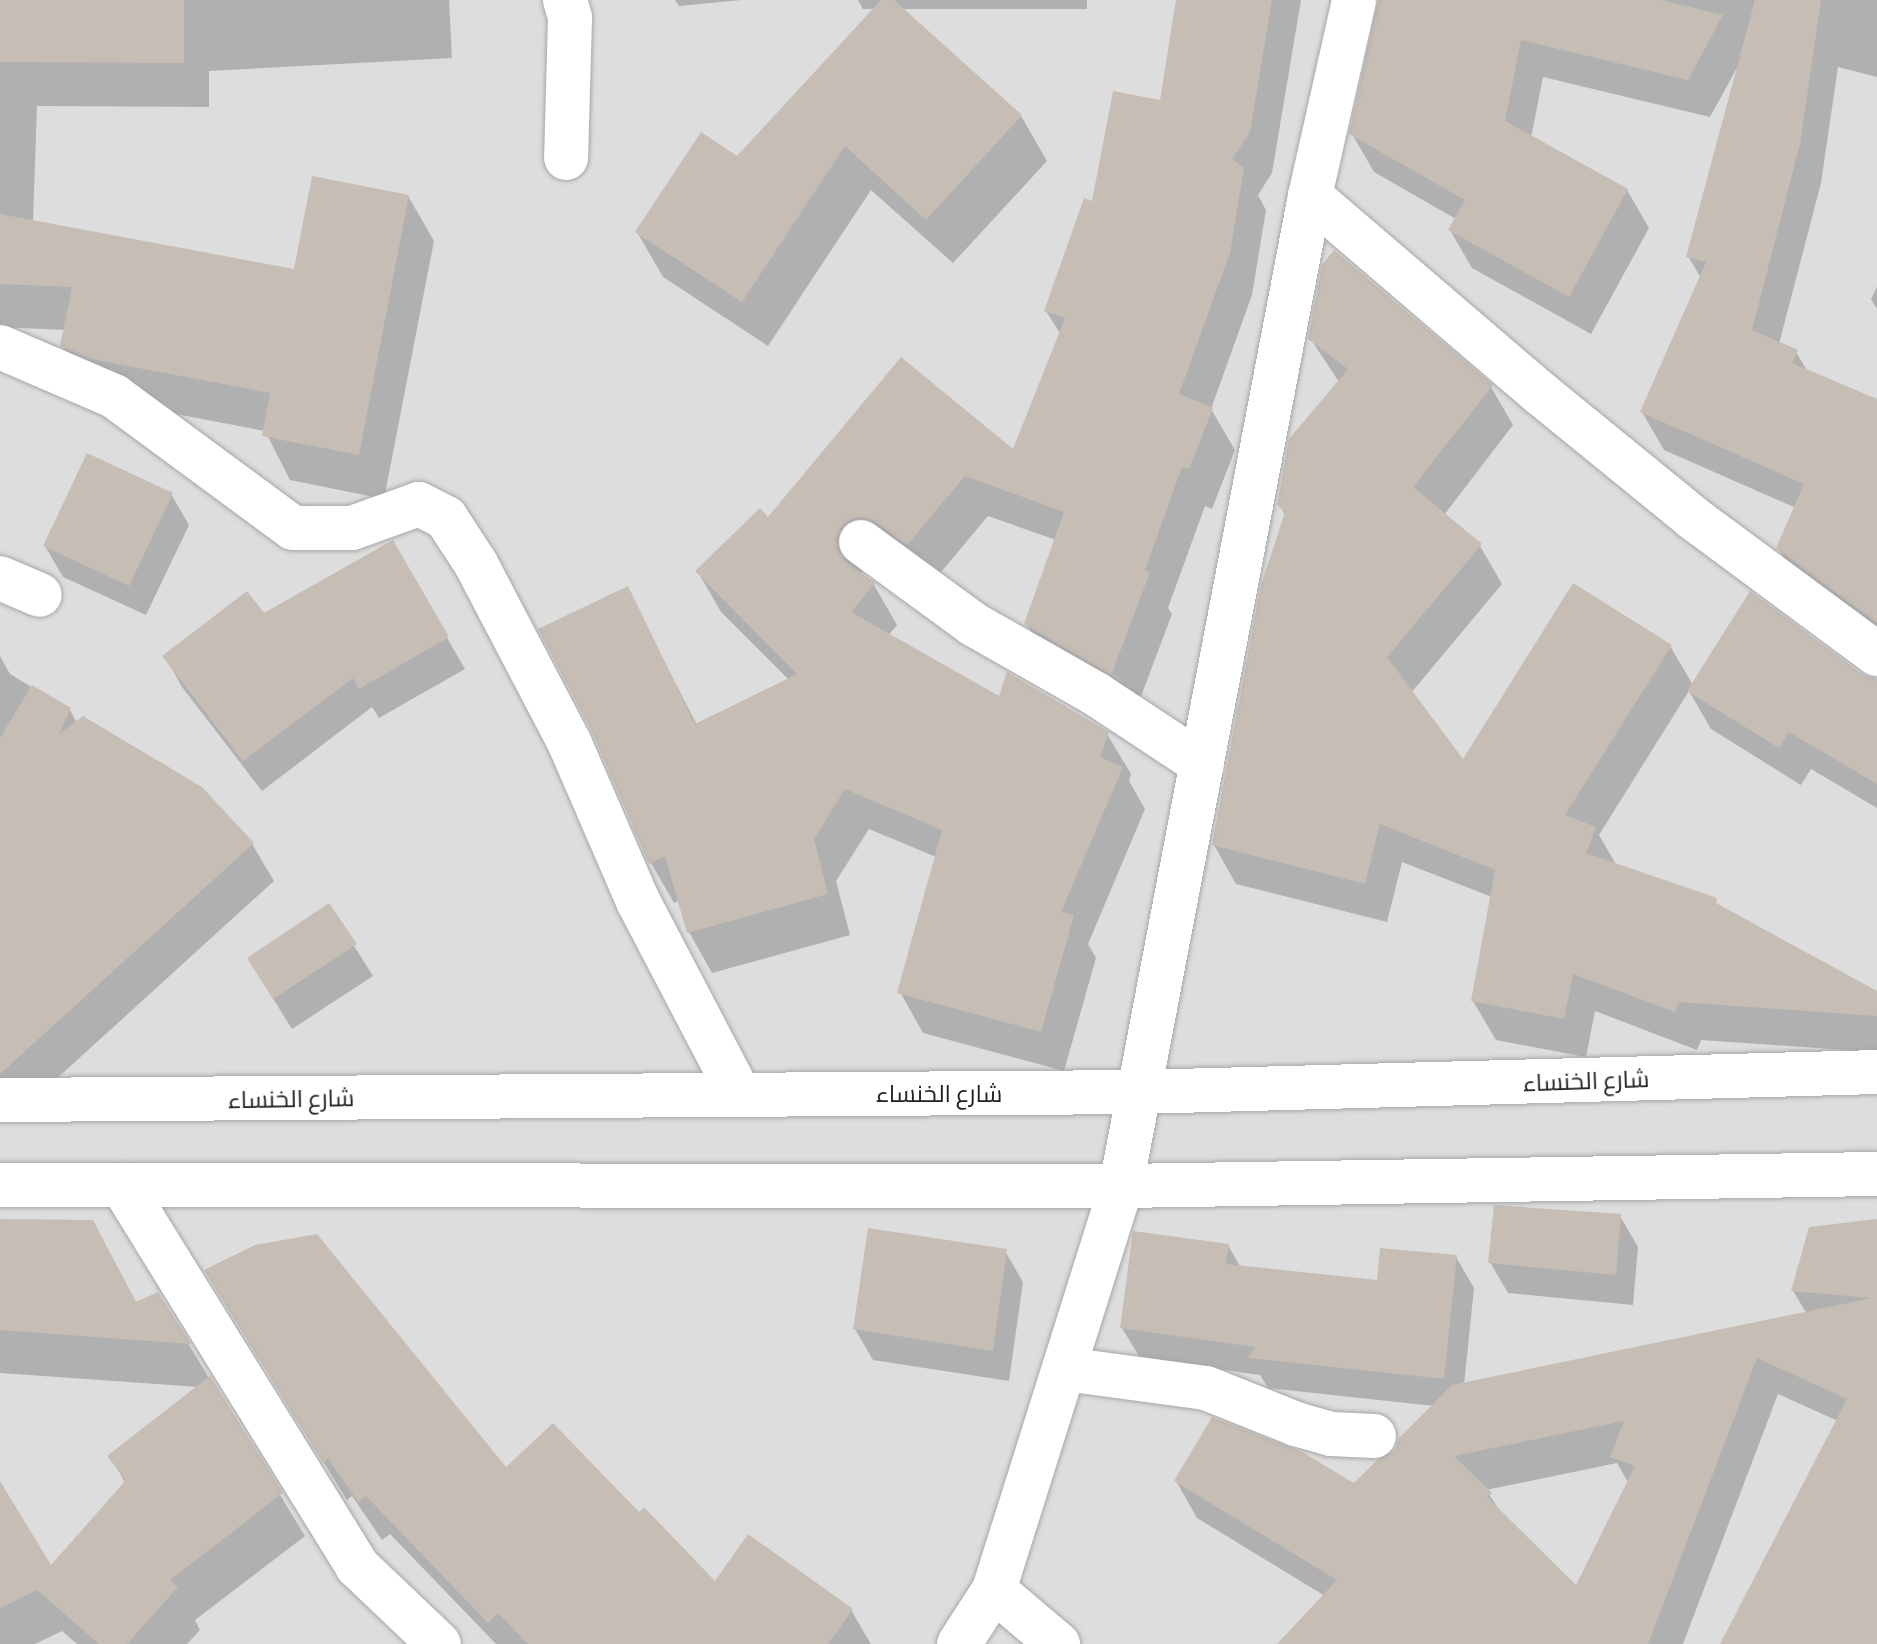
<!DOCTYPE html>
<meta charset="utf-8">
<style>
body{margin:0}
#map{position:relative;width:1877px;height:1644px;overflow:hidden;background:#f1eee7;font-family:Manrope,Cairo,sans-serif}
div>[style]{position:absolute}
.residential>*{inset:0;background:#dedddd}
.shadow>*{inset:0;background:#0003}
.building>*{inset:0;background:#c6bdb5}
.roads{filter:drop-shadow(0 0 2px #a7a7a7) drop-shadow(0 0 2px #a7a7a7)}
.minor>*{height:44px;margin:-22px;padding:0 22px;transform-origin:22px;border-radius:22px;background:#fff}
span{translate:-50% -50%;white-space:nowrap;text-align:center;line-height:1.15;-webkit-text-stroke:7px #fff;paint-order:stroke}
.street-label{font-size:24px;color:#202020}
</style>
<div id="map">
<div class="residential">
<i style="clip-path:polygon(0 0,1877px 0,1877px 1644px,0 1644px)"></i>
</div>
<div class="shadow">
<i style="clip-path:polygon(0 0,449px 0,452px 58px,209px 71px,209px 107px,37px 106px,33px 222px,295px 272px,408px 196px,434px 241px,384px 499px,290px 480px,265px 431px,118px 403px,88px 390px,62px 345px,65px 330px,0 327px)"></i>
<i style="clip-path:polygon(675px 0,742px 0,679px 6px)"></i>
<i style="clip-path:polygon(858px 0,1087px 0,1087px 9px,902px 9px,1021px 116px,1047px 161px,953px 263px,871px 190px,768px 346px,663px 277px,637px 232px,738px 159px,875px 9px,863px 9px)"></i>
<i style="clip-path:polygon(1179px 0,1301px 0,1272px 173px,1258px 195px,1266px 210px,1252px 295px,1211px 409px,1235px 450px,1212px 509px,1205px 506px,1168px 608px,1172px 614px,1137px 707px,1050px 665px,1027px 624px,1056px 540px,988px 516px,931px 584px,864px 567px,861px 575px,874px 585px,897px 625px,888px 636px,1000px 698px,1107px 734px,1131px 774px,1129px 781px,1145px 809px,1088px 944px,1096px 958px,1064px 1071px,923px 1033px,900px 992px,936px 857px,869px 829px,836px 881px,850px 935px,712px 973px,689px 932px,680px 900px,674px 903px,651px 863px,627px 589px,697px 725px,789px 680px,721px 612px,698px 572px,769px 520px,1014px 452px,1061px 335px,1046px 311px,1094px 204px,1161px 102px)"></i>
<i style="clip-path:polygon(1380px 0,1877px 0,1877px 77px,1838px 67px,1821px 183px,1779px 344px,1796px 352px,1808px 372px,1877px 401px,1877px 643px,1801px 587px,1778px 548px,1796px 508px,1664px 450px,1642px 412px,1701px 278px,1688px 256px,1738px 66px,1710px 117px,1543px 77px,1531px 138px,1627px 190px,1649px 228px,1591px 334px,1472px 268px,1450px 230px,1456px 219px,1374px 172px,1352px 134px)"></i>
<i style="clip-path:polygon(1877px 287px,1877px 309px,1871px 299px)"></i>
<i style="clip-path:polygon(1310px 338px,1491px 387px,1513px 425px,1444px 515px,1480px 546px,1502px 584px,1411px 693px,1463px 763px,1670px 646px,1693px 685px,1862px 676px,1877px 680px,1877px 808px,1811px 769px,1801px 785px,1711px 729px,1689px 691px,1599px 835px,1617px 866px,1877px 994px,1877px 1052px,1701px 1040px,1697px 1050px,1595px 1011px,1586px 1057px,1496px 1040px,1473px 1001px,1492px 897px,1402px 862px,1387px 922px,1236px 884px,1214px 845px,1286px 517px,1279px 504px,1339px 382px)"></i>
<i style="clip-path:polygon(171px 494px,189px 525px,146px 615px,63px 577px,45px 546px)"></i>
<i style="clip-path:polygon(392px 543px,465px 669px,379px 718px,372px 707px,262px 791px,182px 687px,165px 656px,264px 616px)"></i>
<i style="clip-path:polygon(0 656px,10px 674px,70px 710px,77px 723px,252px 844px,274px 881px,20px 1112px,0 1109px)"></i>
<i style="clip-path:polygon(329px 906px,373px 976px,292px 1029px,267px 989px)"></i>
<i style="clip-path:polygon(1620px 1216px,1638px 1247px,1633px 1305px,1508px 1293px,1490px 1262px)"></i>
<i style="clip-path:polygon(0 1221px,92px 1222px,137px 1304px,158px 1294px,305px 1536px,195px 1620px,200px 1630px,187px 1644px,77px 1644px,62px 1631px,35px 1644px,0 1644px,0 1485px,51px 1568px,126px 1484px,110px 1456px,199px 1387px,0 1373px)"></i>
<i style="clip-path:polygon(1877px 1221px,1877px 1608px,1838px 1421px,1778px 1394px,1683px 1644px,1516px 1644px,1577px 1588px,1629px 1484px,1617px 1463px,1486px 1490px,1503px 1515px,1483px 1644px,1280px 1644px,1325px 1596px,1197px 1518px,1176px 1481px,1354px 1486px,1396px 1451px,1434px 1406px,1268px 1388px,1260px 1375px,1140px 1358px,1122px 1328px,1228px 1245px,1241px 1268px,1378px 1282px,1456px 1257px,1474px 1288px,1464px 1385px,1807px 1314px,1793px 1291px)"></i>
<i style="clip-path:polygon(1005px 1251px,1023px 1282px,1009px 1381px,873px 1360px,855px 1329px)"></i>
<i style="clip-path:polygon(229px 1309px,506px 1470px,639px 1515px,715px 1584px,851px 1610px,871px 1644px,496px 1644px,390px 1534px,382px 1540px,352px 1496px,347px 1500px)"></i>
</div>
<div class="building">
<i style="clip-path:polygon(0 0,184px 0,184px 63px,0 62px)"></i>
<i style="clip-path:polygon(881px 0,894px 0,1022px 115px,926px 220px,845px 146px,742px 302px,635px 232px,701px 132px,737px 156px)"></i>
<i style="clip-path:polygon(1176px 0,1272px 0,1250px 132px,1232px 159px,1244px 168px,1230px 253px,1179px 394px,1213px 408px,1189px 469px,1182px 467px,1145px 570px,1150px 572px,1112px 673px,1126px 684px,1024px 624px,1064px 512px,965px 476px,907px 545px,876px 522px,863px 517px,852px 519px,841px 527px,836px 539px,838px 551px,846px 562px,875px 583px,851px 612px,999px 696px,1007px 672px,1109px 732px,1100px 757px,1123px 767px,1061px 912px,1074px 915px,1041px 1032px,897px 993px,942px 830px,845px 789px,814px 839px,828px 894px,687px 933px,665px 856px,649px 864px,593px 734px,538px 629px,628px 586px,695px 724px,797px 674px,695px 571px,760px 508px,768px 517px,901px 357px,1013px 449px,1065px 318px,1044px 311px,1084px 198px,1092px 201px,1113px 91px,1160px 100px)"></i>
<i style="clip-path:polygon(1378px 0,1661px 0,1723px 15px,1688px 80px,1521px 40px,1505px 121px,1628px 189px,1569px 297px,1448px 230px,1465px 200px,1349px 134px)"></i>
<i style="clip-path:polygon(1755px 0,1821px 0,1800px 144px,1752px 330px,1798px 350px,1792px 363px,1877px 399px,1877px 623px,1776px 548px,1804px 484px,1640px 412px,1706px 262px,1686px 257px)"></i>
<i style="clip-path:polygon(312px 176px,409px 195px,359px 455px,262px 436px,270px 393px,91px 359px,60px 346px,72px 287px,0 284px,0 214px,294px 269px)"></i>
<i style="clip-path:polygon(1334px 250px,1493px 385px,1413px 487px,1482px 544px,1387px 657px,1463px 759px,1573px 583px,1672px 645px,1565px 815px,1596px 827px,1586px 853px,1717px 898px,1716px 903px,1877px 991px,1877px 1016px,1679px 1002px,1675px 1012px,1573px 974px,1564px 1019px,1471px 1001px,1495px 870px,1380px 824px,1365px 884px,1212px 845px,1261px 585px,1285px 512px,1277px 505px,1289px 439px,1348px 369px,1308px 339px,1322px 265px)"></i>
<i style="clip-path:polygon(87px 453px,173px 493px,129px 586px,43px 546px)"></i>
<i style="clip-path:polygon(393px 540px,449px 637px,359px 689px,353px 678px,243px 761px,162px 656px,247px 591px,264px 613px)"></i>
<i style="clip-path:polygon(1750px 591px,1862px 674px,1877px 679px,1877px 784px,1789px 732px,1779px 748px,1687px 691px)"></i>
<i style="clip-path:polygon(32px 685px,71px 708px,59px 734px,83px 716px,202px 787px,254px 843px,0 1074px,0 738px)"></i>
<i style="clip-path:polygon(329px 903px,357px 944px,273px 999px,247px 958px)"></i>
<i style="clip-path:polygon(1494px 1205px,1621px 1214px,1616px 1275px,1488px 1263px)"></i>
<i style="clip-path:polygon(0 1219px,93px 1220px,136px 1302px,158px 1292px,191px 1344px,0 1330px)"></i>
<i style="clip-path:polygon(evenodd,1877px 1219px,1877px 1644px,1720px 1644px,1847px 1399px,1757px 1358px,1648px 1644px,1277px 1644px,1337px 1580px,1174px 1481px,1212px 1417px,1302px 1452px,1354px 1483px,1377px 1460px,1395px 1450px,1399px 1438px,1452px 1385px,1872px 1298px,1791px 1291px,1809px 1227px,1877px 1219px,1624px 1421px,1610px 1457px,1635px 1466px,1576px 1585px,1487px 1497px,1492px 1493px,1454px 1456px,1624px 1421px)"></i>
<i style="clip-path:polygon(868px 1228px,1007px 1249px,993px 1351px,853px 1329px)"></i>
<i style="clip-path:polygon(1133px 1231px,1229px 1244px,1226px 1264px,1377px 1280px,1380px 1248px,1457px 1255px,1444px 1379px,1248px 1358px,1255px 1347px,1120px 1328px)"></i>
<i style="clip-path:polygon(317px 1234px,506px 1467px,553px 1423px,639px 1512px,644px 1507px,715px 1581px,748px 1534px,853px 1609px,828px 1644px,528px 1644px,498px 1613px,488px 1623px,366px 1496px,358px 1502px,328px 1458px,323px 1463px,204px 1270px,255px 1245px)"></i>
<i style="clip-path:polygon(210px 1376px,283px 1493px,170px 1580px,178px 1587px,127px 1644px,99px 1644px,37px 1590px,0 1608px,0 1481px,51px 1565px,126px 1480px,107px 1456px)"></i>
</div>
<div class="roads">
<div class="minor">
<i style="left:565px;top:0;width:19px;rotate:74deg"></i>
<i style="left:570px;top:18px;width:140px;rotate:91.6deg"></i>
<i style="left:1310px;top:196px;width:303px;rotate:40.6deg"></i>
<i style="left:1540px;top:393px;width:198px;rotate:39.2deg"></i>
<i style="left:1693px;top:518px;width:229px;rotate:36.5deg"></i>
<i style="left:0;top:347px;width:124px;rotate:23.3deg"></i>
<i style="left:114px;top:396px;width:222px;rotate:36.4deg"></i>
<i style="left:293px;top:528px;width:59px"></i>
<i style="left:352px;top:528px;width:71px;rotate:-19.7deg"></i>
<i style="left:419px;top:504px;width:30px;rotate:27deg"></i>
<i style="left:446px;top:518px;width:55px;rotate:56.9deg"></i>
<i style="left:476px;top:564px;width:203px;rotate:62.4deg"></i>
<i style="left:570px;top:744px;width:171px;rotate:66.6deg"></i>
<i style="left:638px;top:901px;width:218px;rotate:62.4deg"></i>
<i style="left:861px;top:542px;width:139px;rotate:36.2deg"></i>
<i style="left:973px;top:624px;width:142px;rotate:29.6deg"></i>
<i style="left:1096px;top:694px;width:127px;rotate:33.4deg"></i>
<i style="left:0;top:578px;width:43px;rotate:23deg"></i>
<i style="left:0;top:1100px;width:1139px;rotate:-0.4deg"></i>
<i style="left:1139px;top:1092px;width:738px;rotate:-1.55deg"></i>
<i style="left:0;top:1185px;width:1121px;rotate:0.05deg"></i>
<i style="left:1121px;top:1186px;width:756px;rotate:-0.91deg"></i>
<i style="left:122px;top:1185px;width:448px;rotate:58.3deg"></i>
<i style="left:357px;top:1566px;width:113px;rotate:43.6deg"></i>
<i style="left:1065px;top:1369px;width:142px;rotate:7.7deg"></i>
<i style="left:1206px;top:1388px;width:97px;rotate:21.8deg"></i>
<i style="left:1296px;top:1424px;width:36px;rotate:16deg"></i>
<i style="left:1331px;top:1434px;width:43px;rotate:2.7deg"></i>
<i style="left:994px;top:1590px;width:84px;rotate:40.2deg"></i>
<i style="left:959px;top:1644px;width:64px;rotate:-57.1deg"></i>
<i style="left:994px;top:1590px;width:423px;rotate:-72.5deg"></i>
<i style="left:1121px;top:1186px;width:1008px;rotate:-79.19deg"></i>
<i style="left:1310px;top:196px;width:201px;rotate:-77.3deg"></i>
</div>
</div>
<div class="street-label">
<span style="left:1586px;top:1080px;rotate:-2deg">شارع الخنساء</span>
<span style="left:939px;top:1093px">شارع الخنساء</span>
<span style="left:291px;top:1098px;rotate:-1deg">شارع الخنساء</span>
</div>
</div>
